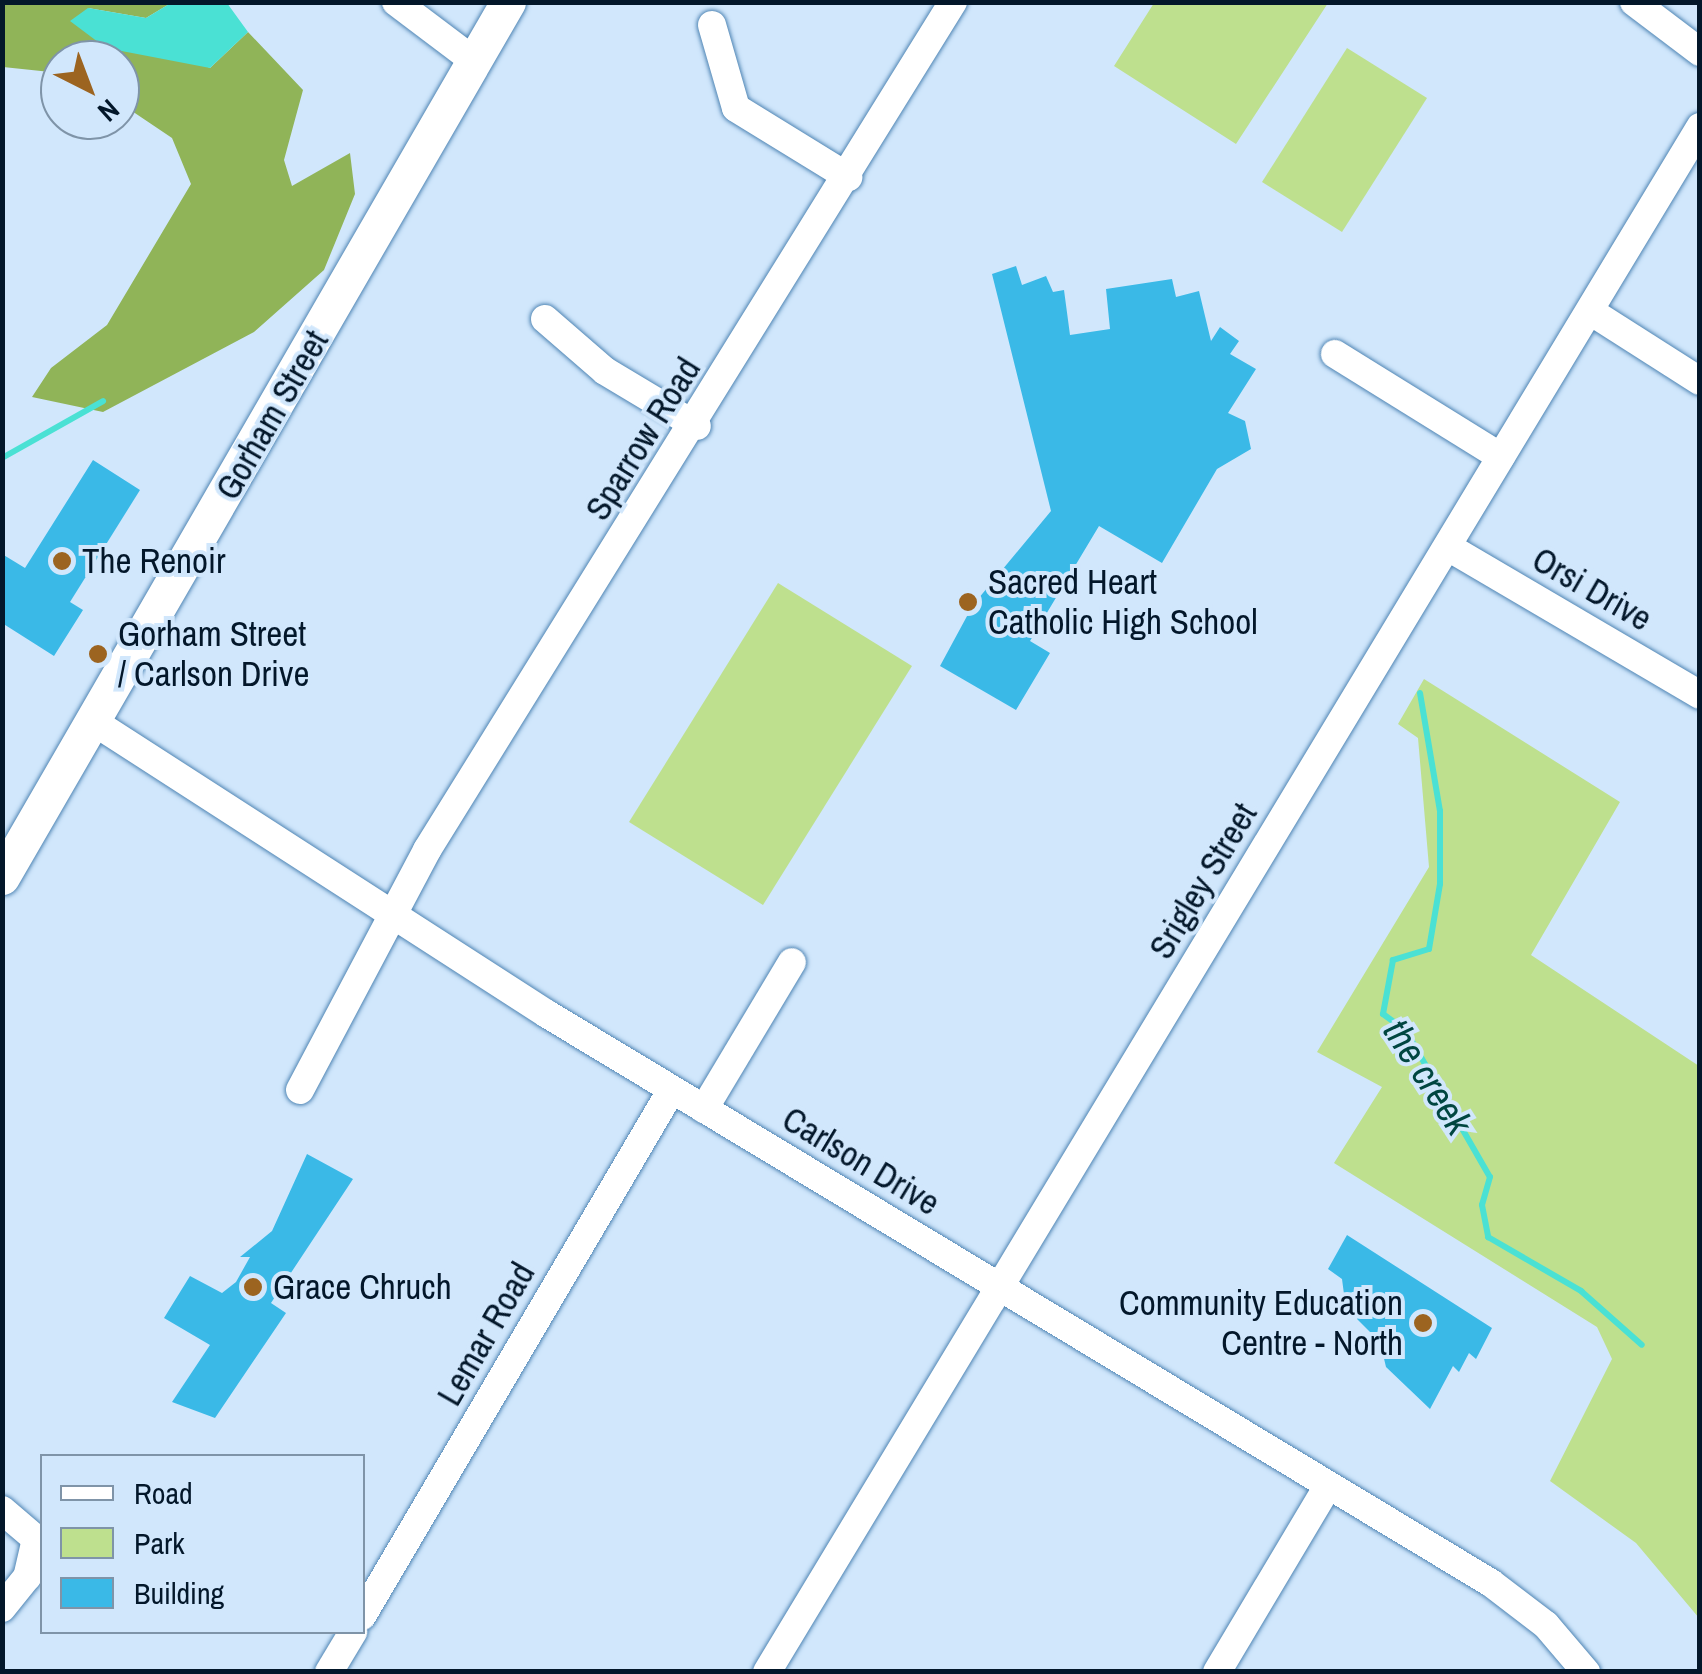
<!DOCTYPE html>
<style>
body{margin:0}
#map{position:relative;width:1702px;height:1674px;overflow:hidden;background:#d1e7fc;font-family:"Archivo Narrow",sans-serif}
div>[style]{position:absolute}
.green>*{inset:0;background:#bee08e}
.forest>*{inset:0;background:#90b458}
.water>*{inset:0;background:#4ae1d4}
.stream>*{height:6px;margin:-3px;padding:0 3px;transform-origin:3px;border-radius:3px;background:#4ae1d4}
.building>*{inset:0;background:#3ab9e7}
.roads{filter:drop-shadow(0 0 2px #4f85b4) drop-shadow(0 0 2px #4f85b4)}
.minor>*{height:28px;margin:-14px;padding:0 14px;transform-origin:14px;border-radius:14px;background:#fff}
.major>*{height:35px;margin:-17.5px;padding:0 17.5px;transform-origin:17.5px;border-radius:17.5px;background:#fff}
.dots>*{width:28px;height:28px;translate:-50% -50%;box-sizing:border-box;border:5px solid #d1e7fc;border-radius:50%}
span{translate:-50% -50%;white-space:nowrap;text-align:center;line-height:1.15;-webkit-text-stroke:8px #d1e7fc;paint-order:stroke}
.street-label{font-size:35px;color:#03172a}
.poi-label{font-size:35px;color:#03172a}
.left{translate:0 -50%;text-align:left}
.right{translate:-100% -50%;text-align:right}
.water-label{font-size:38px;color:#004641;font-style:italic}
.frame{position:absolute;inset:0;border:5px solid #03172a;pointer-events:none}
.legend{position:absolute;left:40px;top:1454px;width:325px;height:180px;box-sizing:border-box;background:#d1e7fc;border:2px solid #7f94a8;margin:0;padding:12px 18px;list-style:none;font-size:30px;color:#03172a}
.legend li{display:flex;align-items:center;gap:20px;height:50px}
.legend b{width:50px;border:2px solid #7f94a8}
.north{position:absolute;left:40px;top:40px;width:100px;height:100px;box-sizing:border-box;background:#d1e7fc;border:2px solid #7f94a8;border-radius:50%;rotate:138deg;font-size:28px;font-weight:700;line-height:40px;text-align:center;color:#03172a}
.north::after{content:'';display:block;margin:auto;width:35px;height:45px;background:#9c6420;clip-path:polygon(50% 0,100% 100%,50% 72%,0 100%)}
</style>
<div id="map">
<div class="green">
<i style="clip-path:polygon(1154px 3px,1154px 2px,1328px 3px,1236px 144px,1114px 66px)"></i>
<i style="clip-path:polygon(1347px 48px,1427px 98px,1342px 232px,1262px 182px)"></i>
<i style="clip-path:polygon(778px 583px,912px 666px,763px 905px,629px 822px)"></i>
<i style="clip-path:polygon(1424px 679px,1620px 802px,1531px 955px,1699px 1066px,1699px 1618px,1636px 1543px,1550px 1481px,1612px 1359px,1597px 1327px,1334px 1163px,1382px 1087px,1317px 1052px,1429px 867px,1418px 738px,1398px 724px)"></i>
</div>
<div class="forest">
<i style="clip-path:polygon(3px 3px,171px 3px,146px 18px,88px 8px,210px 68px,248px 32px,303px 90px,284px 160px,292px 186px,350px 153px,355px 194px,324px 270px,254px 332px,103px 412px,32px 397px,51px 368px,107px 325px,191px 184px,172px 138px,120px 103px,120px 60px,60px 60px,60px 73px,3px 67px)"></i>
</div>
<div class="water">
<i style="clip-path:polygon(171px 3px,227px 3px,248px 32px,210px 68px,106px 48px,70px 21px,88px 8px,146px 18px)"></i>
</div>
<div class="stream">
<i style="left:2px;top:458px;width:116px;rotate:-29.4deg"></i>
<i style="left:1420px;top:693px;width:120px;rotate:80.4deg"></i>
<i style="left:1440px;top:811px;width:73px;rotate:90deg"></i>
<i style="left:1440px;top:884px;width:66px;rotate:99.6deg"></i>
<i style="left:1429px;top:949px;width:38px;rotate:163deg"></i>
<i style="left:1393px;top:960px;width:55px;rotate:100.5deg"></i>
<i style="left:1383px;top:1014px;width:29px;rotate:36deg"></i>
<i style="left:1406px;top:1031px;width:168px;rotate:60.1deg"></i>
<i style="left:1490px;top:1177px;width:29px;rotate:106deg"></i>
<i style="left:1482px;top:1205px;width:33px;rotate:79deg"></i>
<i style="left:1488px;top:1237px;width:108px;rotate:30.1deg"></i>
<i style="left:1581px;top:1291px;width:81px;rotate:41.5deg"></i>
</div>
<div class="building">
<i style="clip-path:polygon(1016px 266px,1022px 285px,1046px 276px,1053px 292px,1064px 290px,1070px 335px,1110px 329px,1106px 289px,1172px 279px,1176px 297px,1199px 291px,1211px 341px,1220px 327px,1239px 341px,1230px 354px,1256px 369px,1228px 413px,1245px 421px,1251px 449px,1217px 469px,1162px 563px,1099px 526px,1030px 641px,1050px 653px,1016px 710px,940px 666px,973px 605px,1051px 511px,992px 274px)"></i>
<i style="clip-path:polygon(93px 460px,140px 490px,70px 602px,83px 610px,54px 656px,2px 623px,2px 554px,25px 568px)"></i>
<i style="clip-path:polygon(307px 1154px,353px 1179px,271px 1303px,286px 1313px,215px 1418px,172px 1402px,210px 1345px,164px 1318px,190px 1276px,222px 1293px,236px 1282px,250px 1257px,240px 1257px,272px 1231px)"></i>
<i style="clip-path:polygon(1347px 1235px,1492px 1328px,1476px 1359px,1469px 1353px,1459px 1372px,1453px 1366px,1430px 1409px,1386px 1367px,1380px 1342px,1357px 1319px,1362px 1311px,1345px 1302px,1342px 1279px,1328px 1269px)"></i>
</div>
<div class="roads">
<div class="minor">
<i style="left:396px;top:2px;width:96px;rotate:37deg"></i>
<i style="left:1634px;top:2px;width:83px;rotate:37.1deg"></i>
<i style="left:712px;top:25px;width:86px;rotate:73.9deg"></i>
<i style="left:736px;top:108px;width:132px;rotate:31.6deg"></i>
<i style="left:1590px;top:311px;width:130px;rotate:32.5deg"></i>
<i style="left:545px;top:319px;width:79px;rotate:40.9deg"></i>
<i style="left:605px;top:371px;width:107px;rotate:30.9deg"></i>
<i style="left:1335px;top:354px;width:195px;rotate:31.8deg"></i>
<i style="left:1448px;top:547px;width:292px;rotate:30.4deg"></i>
<i style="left:91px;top:720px;width:543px;rotate:32.81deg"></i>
<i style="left:547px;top:1014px;width:1102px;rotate:31.08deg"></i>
<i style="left:1491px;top:1583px;width:69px;rotate:37.4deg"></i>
<i style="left:1546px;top:1625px;width:62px;rotate:49.6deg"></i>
<i style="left:300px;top:1090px;width:272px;rotate:-62.1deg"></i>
<i style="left:427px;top:850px;width:998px;rotate:-58.19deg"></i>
<i style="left:704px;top:1109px;width:171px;rotate:-59.1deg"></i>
<i style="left:2px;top:1510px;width:45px;rotate:40.5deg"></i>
<i style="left:36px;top:1539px;width:39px;rotate:103deg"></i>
<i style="left:27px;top:1577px;width:40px;rotate:129deg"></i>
<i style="left:362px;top:1616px;width:611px;rotate:-59.53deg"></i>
<i style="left:329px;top:1672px;width:47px;rotate:-59deg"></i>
<i style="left:767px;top:1672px;width:1805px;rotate:-58.87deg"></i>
<i style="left:1217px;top:1672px;width:217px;rotate:-59.2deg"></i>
</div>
<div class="major">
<i style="left:2px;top:877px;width:1011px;rotate:-59.96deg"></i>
</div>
</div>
<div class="dots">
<i style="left:62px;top:561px;background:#9c6420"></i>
<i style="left:968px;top:602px;background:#9c6420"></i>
<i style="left:98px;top:654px;background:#9c6420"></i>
<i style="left:253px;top:1287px;background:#9c6420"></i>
<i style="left:1423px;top:1323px;background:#9c6420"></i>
</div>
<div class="street-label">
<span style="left:272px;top:415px;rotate:-60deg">Gorham Street</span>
<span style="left:643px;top:439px;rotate:-58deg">Sparrow Road</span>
<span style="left:1592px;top:589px;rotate:30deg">Orsi Drive</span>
<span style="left:1203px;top:881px;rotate:-59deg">Srigley Street</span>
<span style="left:861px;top:1161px;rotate:31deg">Carlson Drive</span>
<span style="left:486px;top:1334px;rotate:-60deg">Lemar Road</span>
</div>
<div class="poi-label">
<span class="left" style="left:82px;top:561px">The Renoir</span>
<span class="left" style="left:988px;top:602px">Sacred Heart<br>Catholic High School</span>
<span class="left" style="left:118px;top:654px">Gorham Street<br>/ Carlson Drive</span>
<span class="left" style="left:273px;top:1287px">Grace Chruch</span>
<span class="right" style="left:1403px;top:1323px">Community Education<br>Centre - North</span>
</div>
<div class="water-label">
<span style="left:1428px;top:1077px;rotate:57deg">the creek</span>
</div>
<div class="frame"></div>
<ul class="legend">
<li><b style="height:12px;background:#fff"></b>Road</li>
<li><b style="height:28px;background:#bee08e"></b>Park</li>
<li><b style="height:28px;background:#3ab9e7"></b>Building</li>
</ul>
<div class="north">N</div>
</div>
